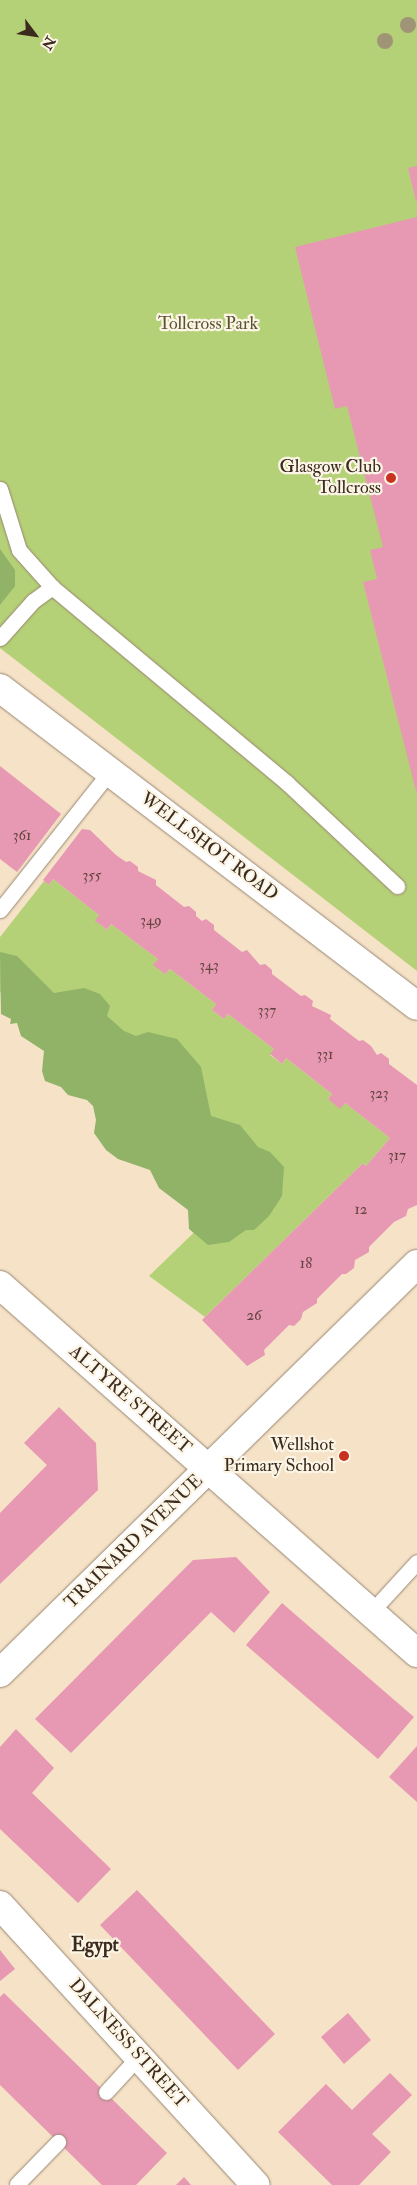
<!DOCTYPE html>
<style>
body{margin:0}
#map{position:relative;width:417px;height:2185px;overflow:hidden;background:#f5e2c7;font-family:"IM FELL Double Pica",serif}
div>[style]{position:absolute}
.green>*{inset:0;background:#b5d177}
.forest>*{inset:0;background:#90b368}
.building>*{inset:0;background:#e798b2}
.roads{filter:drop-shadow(0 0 1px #988672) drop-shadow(0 0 1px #988672)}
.lane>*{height:15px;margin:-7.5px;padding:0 7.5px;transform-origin:7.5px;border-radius:7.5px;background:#fff}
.street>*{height:28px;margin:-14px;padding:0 14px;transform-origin:14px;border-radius:14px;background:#fff}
.trees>*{width:16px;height:16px;margin:-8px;border-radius:50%;background:#a09476}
.dots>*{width:14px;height:14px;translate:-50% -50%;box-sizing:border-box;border:2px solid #fcf5e5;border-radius:50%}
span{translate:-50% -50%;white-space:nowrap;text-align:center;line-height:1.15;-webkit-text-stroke:4.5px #fcf5e5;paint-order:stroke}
.number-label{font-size:15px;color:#664643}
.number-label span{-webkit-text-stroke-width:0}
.park-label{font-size:18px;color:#5a5434}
.poi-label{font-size:18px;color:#3b2a1e}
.right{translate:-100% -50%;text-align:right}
.street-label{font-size:18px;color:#3b2a1e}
.neighbourhood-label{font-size:19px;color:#3b2a1e;font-weight:700}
.north{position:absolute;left:10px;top:10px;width:50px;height:50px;-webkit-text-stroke:4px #fcf5e5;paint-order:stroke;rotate:121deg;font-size:14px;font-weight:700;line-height:20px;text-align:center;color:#3b2a1e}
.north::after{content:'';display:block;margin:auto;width:18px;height:22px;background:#3b2a1e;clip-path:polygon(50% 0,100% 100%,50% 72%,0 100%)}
</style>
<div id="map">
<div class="green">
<i style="clip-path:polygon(0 0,417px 0,417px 971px,0 648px)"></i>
<i style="clip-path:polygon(53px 879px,99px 915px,101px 925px,107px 930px,111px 924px,158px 959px,154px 965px,165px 974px,170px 969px,216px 1004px,212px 1010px,224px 1019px,228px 1014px,274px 1049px,270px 1055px,282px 1064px,286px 1058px,332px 1094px,328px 1099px,345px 1103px,390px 1138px,366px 1166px,363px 1163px,205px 1317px,149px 1276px,210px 1217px,0 992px,0 937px,44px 881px,49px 885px)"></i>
</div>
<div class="forest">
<i style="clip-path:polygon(0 549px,15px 570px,15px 586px,0 605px)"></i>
<i style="clip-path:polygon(0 952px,17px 956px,54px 993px,84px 988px,100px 994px,110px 1006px,107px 1016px,124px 1031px,136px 1036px,148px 1032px,177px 1039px,201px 1067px,211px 1116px,240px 1125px,258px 1147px,270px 1152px,284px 1167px,282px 1196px,269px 1216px,254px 1230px,246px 1230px,229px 1242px,208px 1245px,189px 1229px,188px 1210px,159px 1188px,150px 1170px,118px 1159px,106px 1150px,94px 1133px,96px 1120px,93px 1106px,87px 1100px,68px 1095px,61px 1087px,45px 1081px,42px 1071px,44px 1051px,21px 1036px,17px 1023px,10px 1024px,11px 1019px,1px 1014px)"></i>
</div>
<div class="building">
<i style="clip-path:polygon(417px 166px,417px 201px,416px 201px,408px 168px)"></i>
<i style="clip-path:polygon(417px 217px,417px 791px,416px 791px,363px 582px,377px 579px,370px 550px,383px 547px,347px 406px,335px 409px,295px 247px)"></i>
<i style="clip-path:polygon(0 766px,61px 814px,17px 872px,0 859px)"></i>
<i style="clip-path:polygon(82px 829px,90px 830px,116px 855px,126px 862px,130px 861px,138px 867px,138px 871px,156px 880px,156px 885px,184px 907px,189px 906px,196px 912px,196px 916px,202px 921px,206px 919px,214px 925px,214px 930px,242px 952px,247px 950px,260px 965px,265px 964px,272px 970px,272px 974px,301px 996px,305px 995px,313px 1001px,312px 1006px,331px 1015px,330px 1019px,359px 1041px,363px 1040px,371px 1046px,377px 1055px,381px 1053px,389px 1059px,389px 1064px,417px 1085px,417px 1205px,408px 1209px,406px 1216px,394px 1222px,369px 1247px,369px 1252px,355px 1260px,354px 1268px,346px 1274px,342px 1274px,317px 1299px,317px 1303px,303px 1312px,301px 1319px,294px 1326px,289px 1325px,264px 1350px,265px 1355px,247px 1366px,202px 1320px,363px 1163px,366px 1166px,390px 1138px,345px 1103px,340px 1109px,328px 1099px,332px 1094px,286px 1058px,282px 1064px,270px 1054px,274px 1049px,228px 1014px,224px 1019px,212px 1010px,216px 1004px,170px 969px,165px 974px,153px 965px,158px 959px,111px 924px,107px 930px,101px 925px,95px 921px,99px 915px,53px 879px,49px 885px,43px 880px)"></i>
<i style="clip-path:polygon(59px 1407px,96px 1443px,98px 1490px,0 1584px,0 1513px,47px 1465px,24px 1443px)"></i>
<i style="clip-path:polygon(236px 1557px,270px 1592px,234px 1633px,211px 1612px,71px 1753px,35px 1719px,193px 1560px)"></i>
<i style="clip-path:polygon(282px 1603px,414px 1717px,378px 1759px,246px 1645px)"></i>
<i style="clip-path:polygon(16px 1729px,54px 1768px,32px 1793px,111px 1869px,78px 1903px,0 1829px,0 1747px)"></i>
<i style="clip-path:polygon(417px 1746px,417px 1802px,389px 1777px)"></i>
<i style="clip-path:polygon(137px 1890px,275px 2034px,238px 2070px,100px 1925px)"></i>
<i style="clip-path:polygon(0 1950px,15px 1969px,0 1981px)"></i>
<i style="clip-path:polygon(4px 1993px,167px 2153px,136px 2185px,102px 2185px,0 2085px,0 1997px)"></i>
<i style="clip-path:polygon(348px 2013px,371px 2040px,344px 2064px,321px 2037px)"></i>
<i style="clip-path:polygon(390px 2073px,412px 2095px,372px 2134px,391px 2152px,359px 2185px,332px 2185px,278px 2132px,326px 2084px,352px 2110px)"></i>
<i style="clip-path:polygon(184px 2177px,191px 2185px,176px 2185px)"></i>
</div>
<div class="roads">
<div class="lane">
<i style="left:0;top:489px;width:64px;rotate:72.7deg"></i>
<i style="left:19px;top:550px;width:50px;rotate:48.3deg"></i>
<i style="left:0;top:638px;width:50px;rotate:-48.3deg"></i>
<i style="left:33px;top:601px;width:24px;rotate:-36deg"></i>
<i style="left:52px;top:587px;width:306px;rotate:39.8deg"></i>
<i style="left:287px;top:783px;width:151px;rotate:43.1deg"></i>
<i style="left:0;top:910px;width:177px;rotate:-51.6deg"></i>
<i style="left:371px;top:1612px;width:68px;rotate:-47.4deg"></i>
<i style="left:106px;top:2092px;width:49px;rotate:-47.5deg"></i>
<i style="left:17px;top:2184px;width:59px;rotate:-45.7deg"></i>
</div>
<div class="street">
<i style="left:0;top:688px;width:524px;rotate:37.33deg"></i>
<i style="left:0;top:1285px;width:556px;rotate:41.43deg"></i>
<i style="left:0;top:1673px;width:584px;rotate:-44.45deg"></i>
<i style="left:0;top:1905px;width:379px;rotate:47.6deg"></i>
</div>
</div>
<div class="trees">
<i style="left:408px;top:25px"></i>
<i style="left:385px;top:41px"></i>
</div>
<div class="dots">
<i style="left:391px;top:478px;background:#c8321e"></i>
<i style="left:344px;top:1456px;background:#c8321e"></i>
</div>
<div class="number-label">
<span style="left:22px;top:836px">361</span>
<span style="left:92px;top:876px">355</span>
<span style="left:151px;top:921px">349</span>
<span style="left:209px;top:966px">343</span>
<span style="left:267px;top:1011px">337</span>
<span style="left:325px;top:1055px">331</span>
<span style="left:379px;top:1094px">323</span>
<span style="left:397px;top:1156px">317</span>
<span style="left:361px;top:1210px">12</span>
<span style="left:306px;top:1264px">18</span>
<span style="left:254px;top:1316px">26</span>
</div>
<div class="park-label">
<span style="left:208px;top:324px">Tollcross Park</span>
</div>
<div class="poi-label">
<span class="right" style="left:381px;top:478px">Glasgow Club<br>Tollcross</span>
<span class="right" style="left:334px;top:1456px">Wellshot<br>Primary School</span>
</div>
<div class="street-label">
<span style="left:209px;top:847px;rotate:37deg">WELLSHOT ROAD</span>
<span style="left:130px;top:1400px;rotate:41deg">ALTYRE STREET</span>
<span style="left:134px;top:1542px;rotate:-44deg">TRAINARD AVENUE</span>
<span style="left:128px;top:2044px;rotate:48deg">DALNESS STREET</span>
</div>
<div class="neighbourhood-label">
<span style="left:95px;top:1946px">Egypt</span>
</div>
<div class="north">N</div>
</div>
